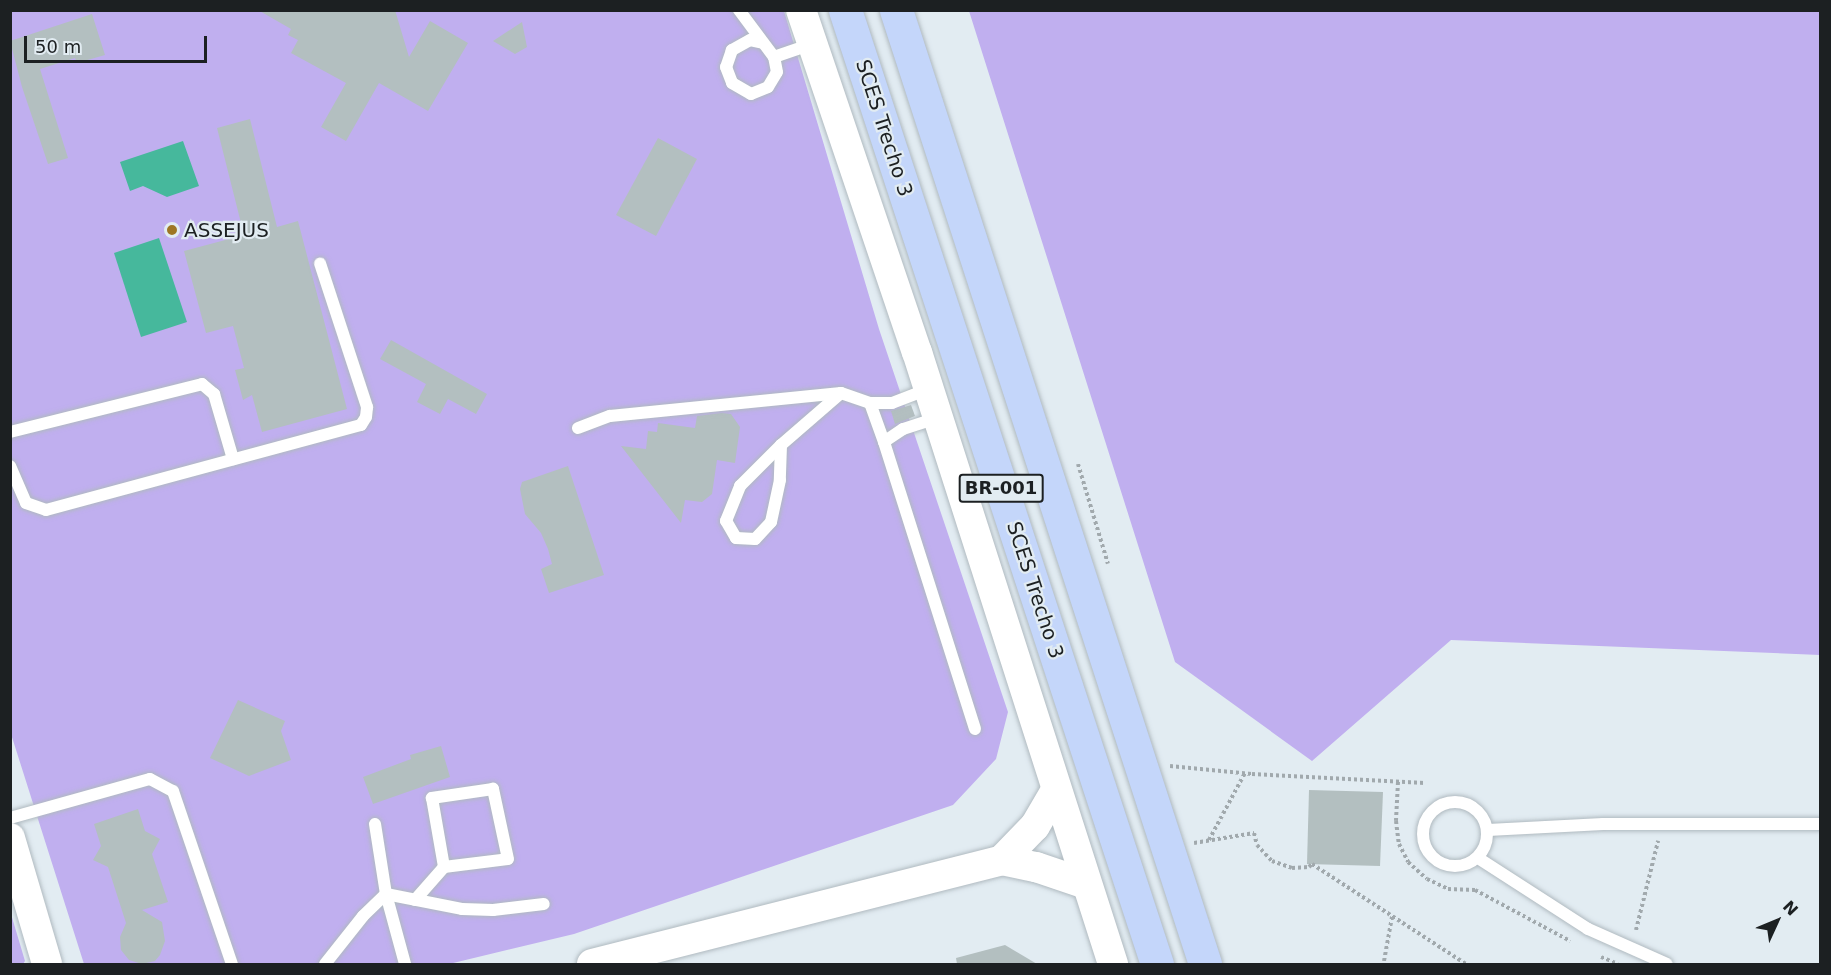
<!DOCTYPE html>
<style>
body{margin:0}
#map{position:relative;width:1831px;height:975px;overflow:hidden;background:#e2ecf2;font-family:"DejaVu Sans",sans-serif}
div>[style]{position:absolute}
.green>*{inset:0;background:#c0afef}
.water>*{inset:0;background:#46b89c}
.building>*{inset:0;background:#b3bfc0}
.path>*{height:4px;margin-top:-2px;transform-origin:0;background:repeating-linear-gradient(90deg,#a1a9ad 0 3px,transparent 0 6px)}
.roads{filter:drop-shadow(0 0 2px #b0bac0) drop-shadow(0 0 2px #b0bac0)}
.service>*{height:12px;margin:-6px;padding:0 6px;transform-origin:6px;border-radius:6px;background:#fff}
.service>.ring{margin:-6px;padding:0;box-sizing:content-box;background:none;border:12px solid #fff;border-radius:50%}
.tertiary>*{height:30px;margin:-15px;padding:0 15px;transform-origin:15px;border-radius:15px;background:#fff}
.trunk>*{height:33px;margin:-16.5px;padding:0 16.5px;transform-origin:16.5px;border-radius:16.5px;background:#c4d6fa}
.dots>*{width:16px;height:16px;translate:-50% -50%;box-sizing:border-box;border:3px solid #e2ecf2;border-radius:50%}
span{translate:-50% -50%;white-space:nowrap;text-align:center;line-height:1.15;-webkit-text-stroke:4.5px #e2ecf2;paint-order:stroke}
.shield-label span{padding:2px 4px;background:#e2ecf2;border:2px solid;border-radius:4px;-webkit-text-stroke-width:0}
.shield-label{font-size:18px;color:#1c2022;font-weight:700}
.street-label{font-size:20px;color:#1c2022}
.poi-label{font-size:20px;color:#1c2022}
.left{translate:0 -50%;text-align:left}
.frame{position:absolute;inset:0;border:12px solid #1c2022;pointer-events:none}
.north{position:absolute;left:1747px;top:891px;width:60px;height:60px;-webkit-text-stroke:4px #e2ecf2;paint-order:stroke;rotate:46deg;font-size:16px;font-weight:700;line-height:24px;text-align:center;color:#1c2022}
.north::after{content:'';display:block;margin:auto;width:21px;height:27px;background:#1c2022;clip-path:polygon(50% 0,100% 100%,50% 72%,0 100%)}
.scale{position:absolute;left:24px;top:36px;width:183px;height:27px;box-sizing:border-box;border:3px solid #1c2022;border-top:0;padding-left:8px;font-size:18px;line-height:21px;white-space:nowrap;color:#1c2022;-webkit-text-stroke:4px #e2ecf2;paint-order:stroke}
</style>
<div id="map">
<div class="green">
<i style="clip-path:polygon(11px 11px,784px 11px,879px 329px,1008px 712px,996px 759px,953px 805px,574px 934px,449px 964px,84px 964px,11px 734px)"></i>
<i style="clip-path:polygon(969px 11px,1820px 11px,1820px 655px,1451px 640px,1312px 761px,1175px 662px)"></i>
<i style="clip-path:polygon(11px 914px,25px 961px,23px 964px,11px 964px)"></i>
</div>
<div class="water">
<i style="clip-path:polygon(183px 141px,199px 186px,167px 197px,143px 186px,130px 191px,120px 162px)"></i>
<i style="clip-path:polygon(159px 238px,187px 322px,141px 337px,114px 253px)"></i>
</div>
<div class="building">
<i style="clip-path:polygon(258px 10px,395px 10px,409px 57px,430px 21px,468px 43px,428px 111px,379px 83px,346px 141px,321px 127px,346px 83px,291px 53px,298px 40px,288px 35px,291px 29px)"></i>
<i style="clip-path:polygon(92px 14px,105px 55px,77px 63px,75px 58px,40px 69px,68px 158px,48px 164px,22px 87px,10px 41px)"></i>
<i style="clip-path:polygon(522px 22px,527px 47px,515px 54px,493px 41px)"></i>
<i style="clip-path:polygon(250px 119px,277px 227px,298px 221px,347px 409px,262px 432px,252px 395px,243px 400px,235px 370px,244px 368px,233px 326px,206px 333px,184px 251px,244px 235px,217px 128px)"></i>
<i style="clip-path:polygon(658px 138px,697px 159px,656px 236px,616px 215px)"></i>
<i style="clip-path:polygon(391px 340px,487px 394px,476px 414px,448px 399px,440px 414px,417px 402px,426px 384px,380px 359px)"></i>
<i style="clip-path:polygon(911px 405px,915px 416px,895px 424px,891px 411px)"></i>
<i style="clip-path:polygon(722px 413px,731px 414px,740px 427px,735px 463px,717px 460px,712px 494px,702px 502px,685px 500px,681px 523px,621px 446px,646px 449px,648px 431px,657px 432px,658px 423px,695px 428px,697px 416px)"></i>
<i style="clip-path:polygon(568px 466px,604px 575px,549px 593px,541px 569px,552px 564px,548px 549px,541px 533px,525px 514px,520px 489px,522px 482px)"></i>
<i style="clip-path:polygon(238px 700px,285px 721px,281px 731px,291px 760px,249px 776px,210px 758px)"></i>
<i style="clip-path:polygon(441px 746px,450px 777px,373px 804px,363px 777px,411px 759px,410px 755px)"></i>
<i style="clip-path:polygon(1309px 790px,1383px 792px,1380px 866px,1307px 864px)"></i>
<i style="clip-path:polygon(138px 809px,145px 831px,160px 839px,152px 854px,168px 902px,142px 910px,162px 922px,165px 941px,160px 955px,155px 961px,142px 964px,129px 960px,121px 950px,120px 937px,126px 923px,108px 867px,93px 860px,101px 846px,94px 824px)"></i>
<i style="clip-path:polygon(1005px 945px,1037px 964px,957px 964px,956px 958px)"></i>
</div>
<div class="path">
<i style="left:1078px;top:464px;width:104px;rotate:73.3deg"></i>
<i style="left:1170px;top:766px;width:82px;rotate:5.6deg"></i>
<i style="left:1252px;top:774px;width:173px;rotate:3deg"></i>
<i style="left:1398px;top:782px;width:39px;rotate:93deg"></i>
<i style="left:1396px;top:821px;width:23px;rotate:83deg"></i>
<i style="left:1399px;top:844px;width:20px;rotate:63deg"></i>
<i style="left:1408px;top:862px;width:25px;rotate:42deg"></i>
<i style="left:1427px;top:879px;width:23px;rotate:25deg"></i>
<i style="left:1448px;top:889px;width:27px;rotate:2deg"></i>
<i style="left:1475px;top:890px;width:108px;rotate:28.2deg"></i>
<i style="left:1209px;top:840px;width:76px;rotate:-61.8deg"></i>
<i style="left:1194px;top:843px;width:61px;rotate:-9.5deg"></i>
<i style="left:1254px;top:833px;width:12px;rotate:76deg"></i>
<i style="left:1257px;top:845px;width:22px;rotate:47deg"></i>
<i style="left:1272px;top:861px;width:21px;rotate:19deg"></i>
<i style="left:1292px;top:868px;width:17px;rotate:-3deg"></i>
<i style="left:1309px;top:867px;width:4px;rotate:-45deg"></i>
<i style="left:1312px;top:864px;width:184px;rotate:33deg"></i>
<i style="left:1636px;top:930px;width:92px;rotate:-76.1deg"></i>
<i style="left:1601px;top:957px;width:18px;rotate:22deg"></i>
<i style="left:1384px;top:961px;width:45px;rotate:-79.7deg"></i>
</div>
<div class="roads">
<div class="service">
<i style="left:739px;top:10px;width:59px;rotate:53.3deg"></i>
<i style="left:774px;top:57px;width:40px;rotate:-18.9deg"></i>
<i style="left:763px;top:43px;width:13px;rotate:-167deg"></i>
<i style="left:750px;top:40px;width:21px;rotate:151deg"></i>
<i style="left:732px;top:50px;width:18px;rotate:109deg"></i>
<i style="left:726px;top:67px;width:17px;rotate:69deg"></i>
<i style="left:732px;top:83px;width:22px;rotate:30deg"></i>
<i style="left:751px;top:94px;width:18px;rotate:-22deg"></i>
<i style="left:768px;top:87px;width:17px;rotate:-59deg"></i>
<i style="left:777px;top:72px;width:15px;rotate:-101deg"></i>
<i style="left:870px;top:403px;width:41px;rotate:70.3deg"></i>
<i style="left:937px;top:418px;width:36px;rotate:162deg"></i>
<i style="left:903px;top:429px;width:23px;rotate:146deg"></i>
<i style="left:884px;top:442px;width:301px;rotate:72.4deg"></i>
<i style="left:578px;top:428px;width:34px;rotate:-21deg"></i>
<i style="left:610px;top:416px;width:232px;rotate:-5.7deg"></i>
<i style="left:841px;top:393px;width:31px;rotate:19deg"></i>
<i style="left:870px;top:403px;width:22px"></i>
<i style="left:892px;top:403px;width:40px;rotate:-21deg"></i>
<i style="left:10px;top:432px;width:198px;rotate:-14deg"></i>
<i style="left:202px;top:384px;width:16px;rotate:40deg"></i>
<i style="left:214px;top:394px;width:68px;rotate:73.7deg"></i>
<i style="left:781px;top:445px;width:35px;rotate:92deg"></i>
<i style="left:780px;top:480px;width:43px;rotate:102.1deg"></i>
<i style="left:771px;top:522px;width:23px;rotate:133deg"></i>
<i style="left:755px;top:539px;width:19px;rotate:-177deg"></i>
<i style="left:736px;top:538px;width:20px;rotate:-120deg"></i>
<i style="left:726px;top:521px;width:38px;rotate:-68deg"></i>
<i style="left:740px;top:486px;width:58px;rotate:-45deg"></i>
<i style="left:781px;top:445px;width:79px;rotate:-40.9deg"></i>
<i style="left:10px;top:466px;width:40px;rotate:66.6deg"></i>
<i style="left:26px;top:503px;width:21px;rotate:19deg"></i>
<i style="left:46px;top:510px;width:326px;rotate:-15.1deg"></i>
<i style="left:361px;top:425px;width:9px;rotate:-58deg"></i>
<i style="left:366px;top:417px;width:10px;rotate:-84deg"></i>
<i style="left:367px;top:407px;width:151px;rotate:-108.1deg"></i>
<i class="ring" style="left:1423px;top:802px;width:52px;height:52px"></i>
<i style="left:10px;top:818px;width:145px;rotate:-15.6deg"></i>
<i style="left:150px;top:779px;width:26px;rotate:28deg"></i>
<i style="left:173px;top:791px;width:183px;rotate:71.2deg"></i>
<i style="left:375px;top:824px;width:71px;rotate:81.1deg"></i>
<i style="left:386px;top:894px;width:73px;rotate:74.8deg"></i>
<i style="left:1488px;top:830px;width:115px;rotate:-3deg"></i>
<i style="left:1603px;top:824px;width:217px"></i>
<i style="left:1478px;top:858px;width:131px;rotate:32.8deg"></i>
<i style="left:1588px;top:929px;width:86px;rotate:23.9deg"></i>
<i style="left:415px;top:900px;width:44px;rotate:-48.7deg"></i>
<i style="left:444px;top:867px;width:64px;rotate:-7.1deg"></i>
<i style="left:508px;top:859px;width:72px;rotate:-102.1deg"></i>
<i style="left:493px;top:789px;width:62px;rotate:171.6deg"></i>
<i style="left:432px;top:798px;width:70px;rotate:80.1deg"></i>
<i style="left:325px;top:964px;width:61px;rotate:-51.6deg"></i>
<i style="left:363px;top:916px;width:32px;rotate:-44deg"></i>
<i style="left:386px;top:894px;width:77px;rotate:11.2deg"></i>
<i style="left:462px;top:909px;width:31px;rotate:2deg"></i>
<i style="left:493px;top:910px;width:51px;rotate:-6.7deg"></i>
</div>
<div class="tertiary">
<i style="left:801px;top:10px;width:361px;rotate:71.3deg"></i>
<i style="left:917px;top:352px;width:643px;rotate:72.24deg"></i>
<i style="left:10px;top:838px;width:131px;rotate:73.6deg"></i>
<i style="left:1002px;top:860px;width:47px;rotate:-45.9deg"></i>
<i style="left:1035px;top:826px;width:42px;rotate:-59.7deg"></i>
<i style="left:592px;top:964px;width:423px;rotate:-14.2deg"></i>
<i style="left:1002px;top:860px;width:35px;rotate:12deg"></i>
<i style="left:1036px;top:867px;width:53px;rotate:18.8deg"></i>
</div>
<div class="trunk">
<i style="left:845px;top:10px;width:1004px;rotate:71.89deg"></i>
<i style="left:896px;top:10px;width:1003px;rotate:72.05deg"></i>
</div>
</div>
<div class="dots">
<i style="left:172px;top:230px;background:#9e7623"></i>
</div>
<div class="shield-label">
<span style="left:1001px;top:488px">BR-001</span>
</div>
<div class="street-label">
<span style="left:884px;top:128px;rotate:72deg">SCES Trecho 3</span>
<span style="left:1035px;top:590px;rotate:72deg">SCES Trecho 3</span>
</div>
<div class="poi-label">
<span class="left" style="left:184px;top:230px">ASSEJUS</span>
</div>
<div class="frame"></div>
<div class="north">N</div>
<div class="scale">50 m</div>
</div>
